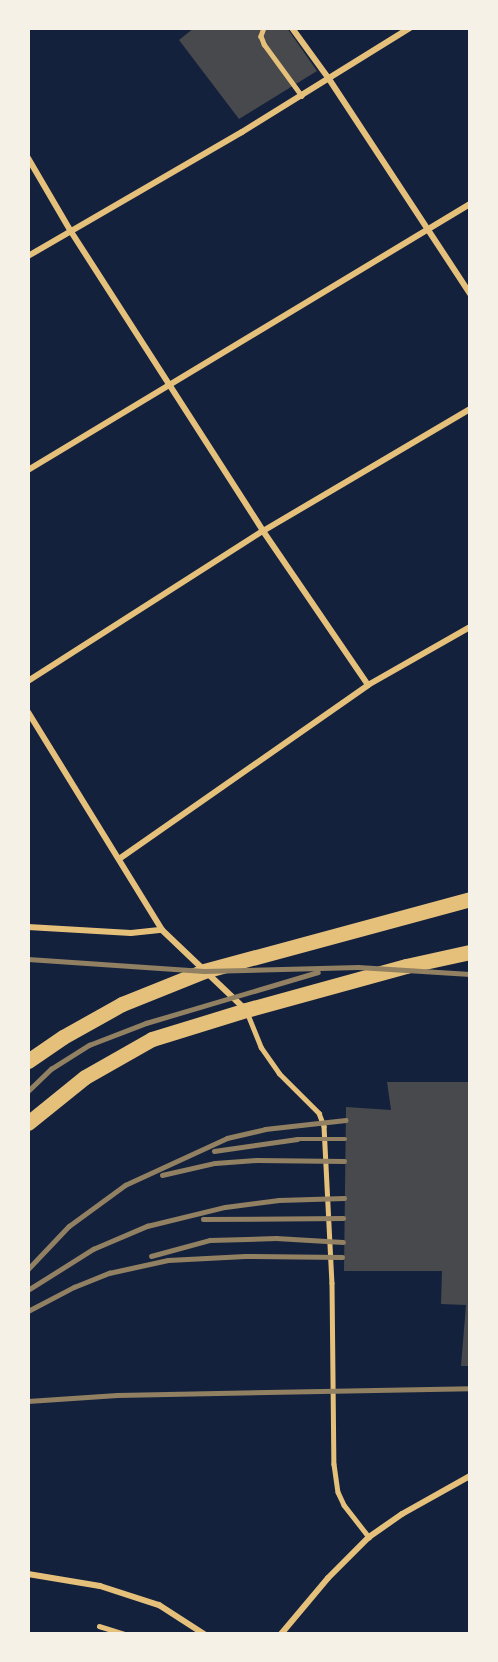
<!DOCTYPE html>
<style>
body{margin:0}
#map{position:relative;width:498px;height:1662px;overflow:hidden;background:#14213d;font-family:Overpass,sans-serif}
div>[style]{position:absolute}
.building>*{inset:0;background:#48494c}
.service>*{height:4.5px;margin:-2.25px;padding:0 2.25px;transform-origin:2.25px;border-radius:2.25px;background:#e5c07b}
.minor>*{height:6px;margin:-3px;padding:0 3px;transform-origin:3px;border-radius:3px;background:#e5c07b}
.primary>*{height:15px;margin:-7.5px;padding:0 7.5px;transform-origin:7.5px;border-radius:7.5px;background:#e5c07b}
.rail>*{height:4.5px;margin:-2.25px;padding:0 2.25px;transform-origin:2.25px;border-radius:2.25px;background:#918062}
span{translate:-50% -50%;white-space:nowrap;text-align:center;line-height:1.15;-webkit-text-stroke:5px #f6f1e7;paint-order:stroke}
.frame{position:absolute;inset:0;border:30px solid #f6f1e7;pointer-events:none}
</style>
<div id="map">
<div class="building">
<i style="clip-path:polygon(194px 28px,287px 28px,317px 71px,239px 119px,179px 40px)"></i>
<i style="clip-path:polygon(387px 1082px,470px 1082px,470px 1366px,461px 1366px,466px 1305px,441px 1304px,442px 1271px,344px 1271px,346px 1107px,391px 1110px)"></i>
</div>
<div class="service">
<i style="left:264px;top:28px;width:9px;rotate:111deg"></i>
<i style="left:261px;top:36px;width:9px;rotate:69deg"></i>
<i style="left:264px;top:44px;width:64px;rotate:53.8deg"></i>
<i style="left:247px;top:1012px;width:38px;rotate:68deg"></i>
<i style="left:261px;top:1047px;width:32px;rotate:55deg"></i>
<i style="left:279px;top:1073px;width:57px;rotate:45deg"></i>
<i style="left:319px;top:1113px;width:14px;rotate:69deg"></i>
<i style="left:324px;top:1126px;width:157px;rotate:87.1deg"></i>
<i style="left:332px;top:1283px;width:181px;rotate:89.4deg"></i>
<i style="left:334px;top:1464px;width:28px;rotate:82deg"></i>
<i style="left:338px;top:1492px;width:14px;rotate:65deg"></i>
<i style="left:344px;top:1505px;width:41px;rotate:52deg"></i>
<i style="left:99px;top:1626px;width:27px;rotate:17deg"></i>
</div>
<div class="minor">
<i style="left:292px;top:28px;width:63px;rotate:54deg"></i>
<i style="left:329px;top:79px;width:257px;rotate:56.7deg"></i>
<i style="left:28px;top:158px;width:83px;rotate:59.7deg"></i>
<i style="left:70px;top:230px;width:358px;rotate:57.3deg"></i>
<i style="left:263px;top:531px;width:186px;rotate:55.7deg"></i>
<i style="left:28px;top:256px;width:247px;rotate:-30.1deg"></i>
<i style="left:242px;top:132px;width:198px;rotate:-31.8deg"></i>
<i style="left:28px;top:470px;width:516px;rotate:-31.04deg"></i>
<i style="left:28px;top:681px;width:279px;rotate:-32.6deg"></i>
<i style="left:263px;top:531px;width:240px;rotate:-30.5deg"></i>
<i style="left:28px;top:712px;width:256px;rotate:58.4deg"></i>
<i style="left:162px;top:930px;width:116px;rotate:43.6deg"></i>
<i style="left:119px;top:859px;width:304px;rotate:-34.9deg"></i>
<i style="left:368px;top:685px;width:117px;rotate:-29.6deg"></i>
<i style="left:28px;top:927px;width:103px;rotate:3.3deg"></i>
<i style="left:131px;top:933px;width:31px;rotate:-6deg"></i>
<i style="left:28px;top:1574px;width:73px;rotate:9.5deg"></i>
<i style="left:100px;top:1586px;width:62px;rotate:17.9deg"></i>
<i style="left:159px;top:1605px;width:54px;rotate:32.8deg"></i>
<i style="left:281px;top:1634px;width:73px;rotate:-50deg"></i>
<i style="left:328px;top:1578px;width:58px;rotate:-45deg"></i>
<i style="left:369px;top:1537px;width:40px;rotate:-34.9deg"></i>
<i style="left:402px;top:1514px;width:78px;rotate:-29.2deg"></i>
</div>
<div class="primary">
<i style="left:28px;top:1061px;width:42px;rotate:-34.4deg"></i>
<i style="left:63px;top:1037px;width:68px;rotate:-29.2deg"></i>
<i style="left:122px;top:1004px;width:88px;rotate:-21.9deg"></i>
<i style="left:204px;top:971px;width:276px;rotate:-15.1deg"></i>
<i style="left:28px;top:1123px;width:73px;rotate:-38.9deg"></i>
<i style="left:85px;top:1077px;width:77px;rotate:-29.6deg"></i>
<i style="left:152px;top:1039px;width:98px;rotate:-17.1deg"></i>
<i style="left:246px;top:1010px;width:166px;rotate:-15.4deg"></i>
<i style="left:406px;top:966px;width:66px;rotate:-12.3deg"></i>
</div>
<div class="rail">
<i style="left:28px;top:959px;width:176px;rotate:3.9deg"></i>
<i style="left:204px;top:971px;width:154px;rotate:-1.5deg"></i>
<i style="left:358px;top:967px;width:112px;rotate:3.6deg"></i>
<i style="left:28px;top:1091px;width:32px;rotate:-44deg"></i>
<i style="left:51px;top:1069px;width:45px;rotate:-32.3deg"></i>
<i style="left:89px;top:1045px;width:61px;rotate:-21.1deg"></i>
<i style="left:146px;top:1023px;width:179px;rotate:-16.5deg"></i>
<i style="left:214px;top:1151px;width:84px;rotate:-8.2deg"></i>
<i style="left:297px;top:1139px;width:48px"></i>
<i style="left:162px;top:1175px;width:54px;rotate:-12.8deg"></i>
<i style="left:215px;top:1163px;width:42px;rotate:-4.1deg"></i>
<i style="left:257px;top:1160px;width:87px;rotate:0.7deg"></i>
<i style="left:203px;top:1219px;width:140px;rotate:-0.4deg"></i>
<i style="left:151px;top:1256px;width:61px;rotate:-15.2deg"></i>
<i style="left:210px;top:1240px;width:66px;rotate:-1.7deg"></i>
<i style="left:276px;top:1238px;width:67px;rotate:3.4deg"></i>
<i style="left:28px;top:1269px;width:59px;rotate:-46.4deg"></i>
<i style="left:69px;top:1226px;width:69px;rotate:-36.2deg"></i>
<i style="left:125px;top:1185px;width:112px;rotate:-24.7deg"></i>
<i style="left:227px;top:1138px;width:39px;rotate:-13deg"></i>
<i style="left:265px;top:1129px;width:81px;rotate:-6.4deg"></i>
<i style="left:28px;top:1290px;width:77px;rotate:-32.2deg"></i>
<i style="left:93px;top:1249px;width:59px;rotate:-23.1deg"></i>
<i style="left:147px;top:1226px;width:80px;rotate:-13.7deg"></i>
<i style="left:225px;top:1207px;width:54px;rotate:-7.4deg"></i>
<i style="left:279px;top:1200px;width:65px;rotate:-1.8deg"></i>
<i style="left:28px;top:1311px;width:52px;rotate:-27.6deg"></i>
<i style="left:74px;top:1287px;width:38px;rotate:-22deg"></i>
<i style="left:109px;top:1273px;width:60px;rotate:-12.4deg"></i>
<i style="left:168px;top:1260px;width:77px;rotate:-3deg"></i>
<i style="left:245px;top:1256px;width:97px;rotate:0.6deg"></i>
<i style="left:28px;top:1401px;width:89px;rotate:-3.9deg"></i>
<i style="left:117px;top:1395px;width:353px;rotate:-1.1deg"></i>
</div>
<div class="frame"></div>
</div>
